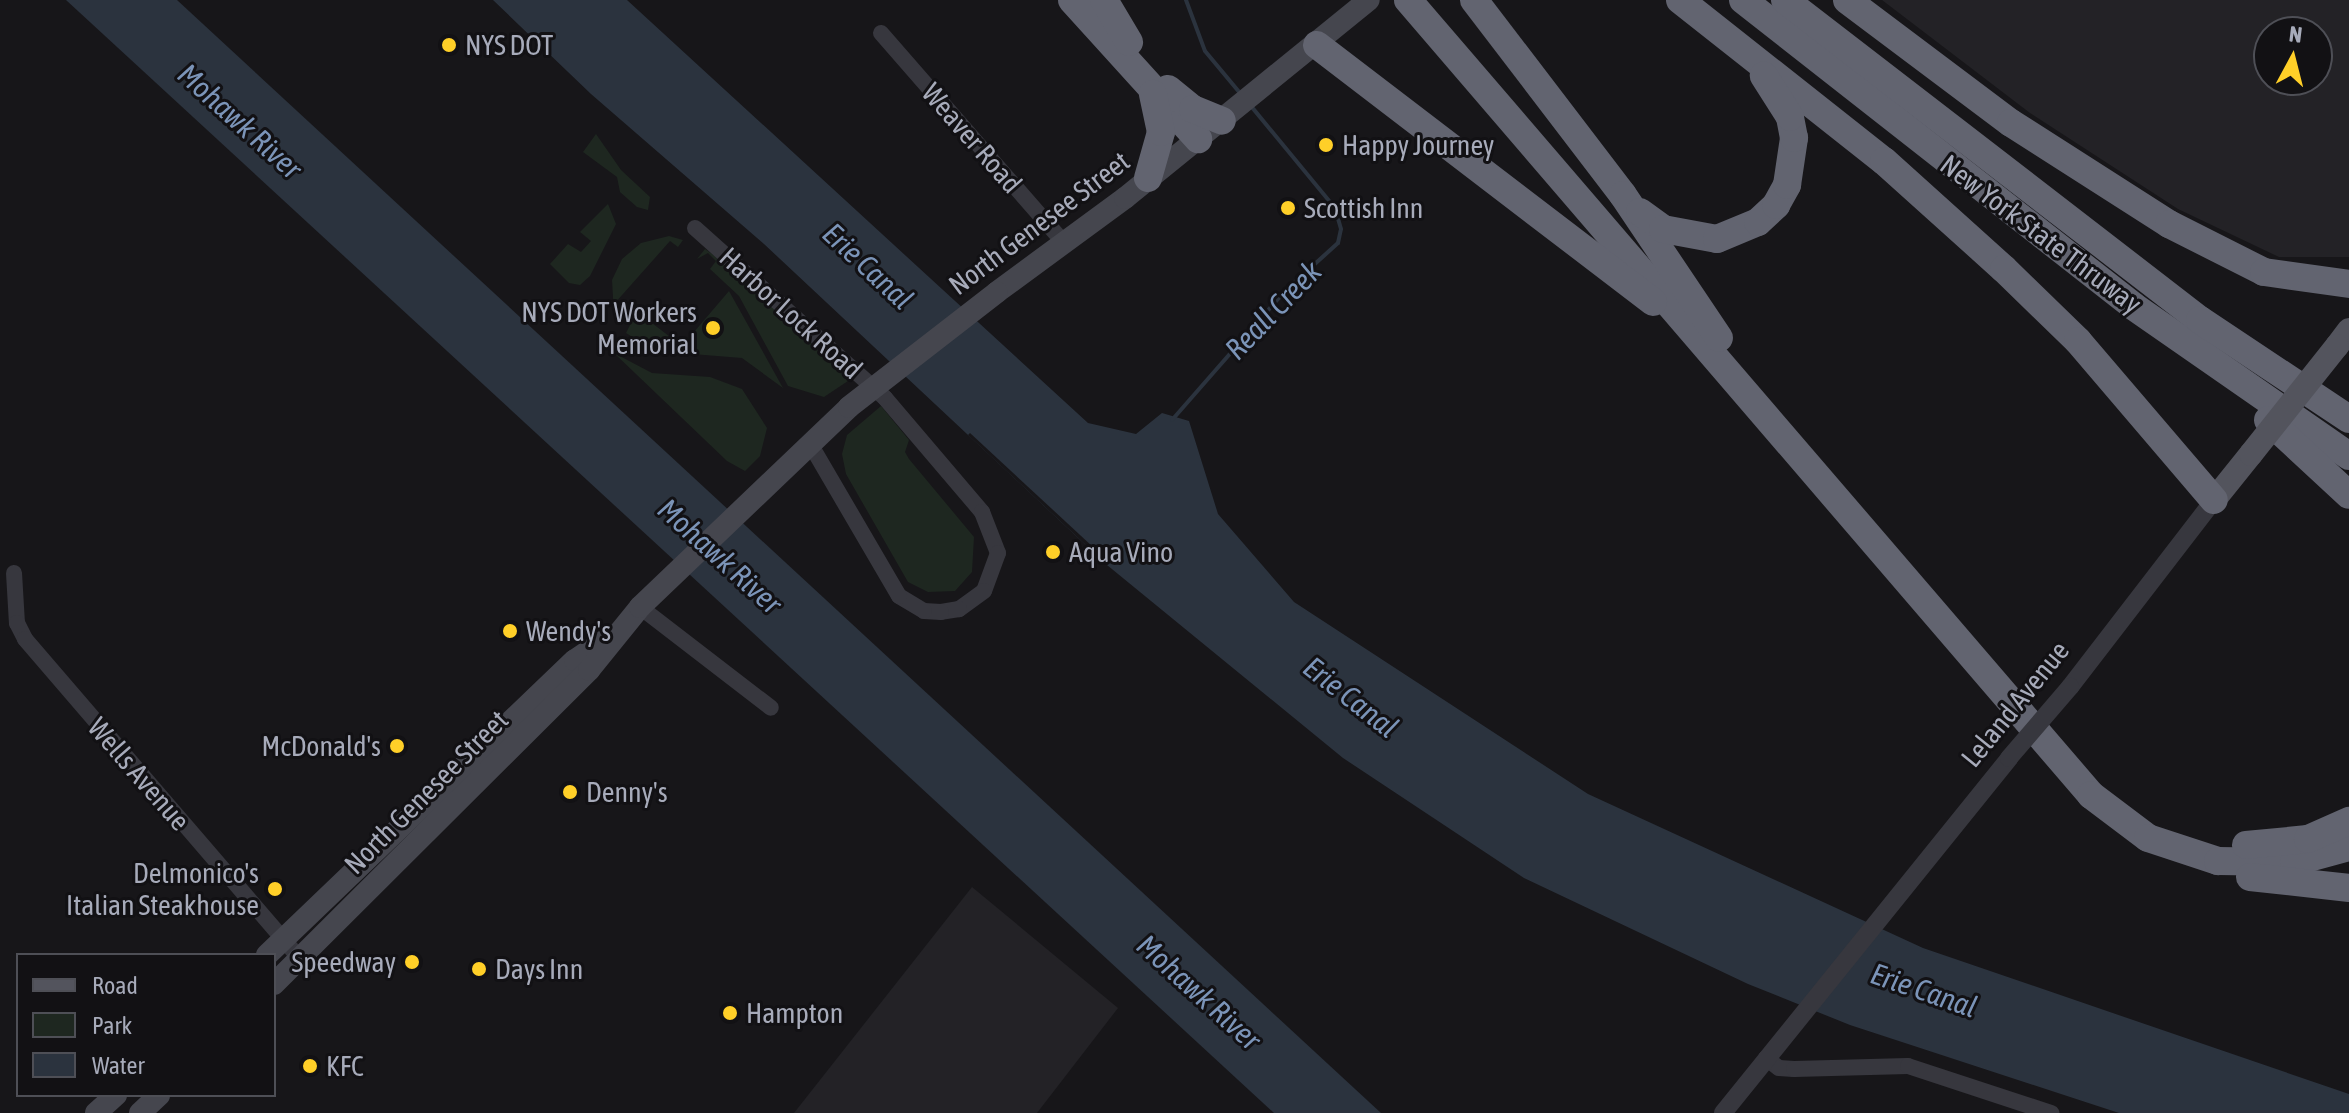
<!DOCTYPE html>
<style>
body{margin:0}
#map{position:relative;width:2349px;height:1113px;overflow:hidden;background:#171619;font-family:"Asap Condensed",sans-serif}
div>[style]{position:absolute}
.built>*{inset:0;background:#232226}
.green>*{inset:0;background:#1e2720}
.water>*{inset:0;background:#2b333e}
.pier>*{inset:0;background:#171619}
.stream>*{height:4px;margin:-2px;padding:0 2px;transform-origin:2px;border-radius:2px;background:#2b333e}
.minor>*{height:16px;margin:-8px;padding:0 8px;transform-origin:8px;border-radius:8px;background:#37373e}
.tertiary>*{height:18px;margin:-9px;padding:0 9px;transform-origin:9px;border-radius:9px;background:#37373e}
.secondary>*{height:22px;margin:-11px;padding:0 11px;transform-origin:11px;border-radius:11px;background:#45464e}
.primary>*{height:24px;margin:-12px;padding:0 12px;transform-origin:12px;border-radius:12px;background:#53545d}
.motorway>*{height:28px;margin:-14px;padding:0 14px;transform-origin:14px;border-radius:14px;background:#626470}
.tertiary-bridge>*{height:18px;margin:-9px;padding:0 9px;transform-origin:9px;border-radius:9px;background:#37373e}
.secondary-bridge>*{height:22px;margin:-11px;padding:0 11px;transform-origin:11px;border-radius:11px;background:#45464e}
.primary-bridge>*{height:24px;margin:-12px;padding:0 12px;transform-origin:12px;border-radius:12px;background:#53545d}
.dots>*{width:22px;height:22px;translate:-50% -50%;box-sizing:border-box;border:4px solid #121114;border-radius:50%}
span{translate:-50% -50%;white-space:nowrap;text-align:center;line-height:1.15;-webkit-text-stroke:6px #121114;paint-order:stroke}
.poi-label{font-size:28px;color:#a7abba}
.left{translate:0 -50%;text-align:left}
.right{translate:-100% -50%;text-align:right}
.street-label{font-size:28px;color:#a7abba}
.water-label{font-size:30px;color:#7b94b8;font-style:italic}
.legend{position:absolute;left:16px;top:953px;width:260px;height:144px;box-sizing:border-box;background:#121114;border:2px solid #4e4f56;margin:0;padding:10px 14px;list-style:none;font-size:24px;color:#a7abba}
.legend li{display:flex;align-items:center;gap:16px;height:40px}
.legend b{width:40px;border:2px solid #4e4f56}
.north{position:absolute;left:2253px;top:16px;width:80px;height:80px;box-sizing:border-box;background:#121114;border:2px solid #4e4f56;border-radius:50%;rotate:7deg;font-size:22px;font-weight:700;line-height:32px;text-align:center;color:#a7abba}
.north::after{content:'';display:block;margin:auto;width:28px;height:36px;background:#ffcf28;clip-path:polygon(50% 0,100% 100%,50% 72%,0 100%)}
</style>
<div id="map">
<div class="built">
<i style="clip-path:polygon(evenodd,1882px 0,2349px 0,2349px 257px,2279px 257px,2178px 209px,2030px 113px,1882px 0,2269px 32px,2317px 32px,2317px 80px,2269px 80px,2269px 32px)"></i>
<i style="clip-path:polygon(972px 887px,1118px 1008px,1037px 1113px,794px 1113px)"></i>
</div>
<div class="green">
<i style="clip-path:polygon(596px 134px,621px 170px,650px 197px,648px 210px,637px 207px,620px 192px,617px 177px,583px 152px)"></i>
<i style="clip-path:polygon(608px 204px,616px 224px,590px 276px,580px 285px,569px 283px,550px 264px,568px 244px,581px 252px,591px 241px,580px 232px)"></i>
<i style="clip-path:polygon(669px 236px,683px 240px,678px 247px,670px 241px,615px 303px,622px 311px,614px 314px,612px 280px,622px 259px,641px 243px)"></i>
<i style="clip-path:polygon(705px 249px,726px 263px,854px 377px,824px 397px,788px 386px,739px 296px,710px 269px,716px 261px,708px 253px,697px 259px)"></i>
<i style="clip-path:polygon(729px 291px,783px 388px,742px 358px,655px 351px,626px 333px,632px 321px,644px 317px,682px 346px)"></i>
<i style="clip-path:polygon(614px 353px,652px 373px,710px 377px,742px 389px,767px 428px,760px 456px,745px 471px,727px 461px)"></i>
<i style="clip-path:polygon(881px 406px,909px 440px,905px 452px,909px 459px,974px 537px,972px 572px,955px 591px,928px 592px,908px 582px,846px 474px,842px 454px,847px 435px)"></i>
</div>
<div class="water">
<i style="clip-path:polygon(66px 0,177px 0,1381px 1113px,1274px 1113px)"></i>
<i style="clip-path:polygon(493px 0,627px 0,1088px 423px,1136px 434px,1162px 413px,1189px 421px,1218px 514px,1294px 602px,1588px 794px,1923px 948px,2349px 1094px,2349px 1113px,2119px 1113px,1850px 1025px,1748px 984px,1524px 878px,1343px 758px,1107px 565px,764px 244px,591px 94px)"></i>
</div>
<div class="pier">
<i style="clip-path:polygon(970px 433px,1107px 560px,1104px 562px,968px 435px)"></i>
</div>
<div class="stream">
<i style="left:1186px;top:0;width:54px;rotate:69.6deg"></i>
<i style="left:1205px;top:51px;width:55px;rotate:50.2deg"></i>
<i style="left:1172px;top:420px;width:173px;rotate:-48.8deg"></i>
<i style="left:1286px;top:290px;width:70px;rotate:-42.1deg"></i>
<i style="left:1338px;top:243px;width:14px;rotate:-78deg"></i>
<i style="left:1341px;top:229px;width:22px;rotate:-106deg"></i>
<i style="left:1335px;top:208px;width:132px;rotate:-129.5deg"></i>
</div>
<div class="minor">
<i style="left:881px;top:33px;width:279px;rotate:48.9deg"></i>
<i style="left:695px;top:228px;width:255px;rotate:41.8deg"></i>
<i style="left:885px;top:398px;width:150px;rotate:49.6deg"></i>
<i style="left:982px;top:512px;width:44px;rotate:68.7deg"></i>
<i style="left:998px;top:553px;width:40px;rotate:110.2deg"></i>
<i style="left:984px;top:591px;width:31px;rotate:144deg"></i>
<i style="left:959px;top:609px;width:18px;rotate:171deg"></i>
<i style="left:941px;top:612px;width:17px;rotate:-177deg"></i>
<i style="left:924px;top:611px;width:29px;rotate:-149deg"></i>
<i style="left:899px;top:596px;width:178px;rotate:-120.3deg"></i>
<i style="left:14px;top:573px;width:50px;rotate:86.6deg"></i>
<i style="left:17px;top:623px;width:18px;rotate:63deg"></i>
<i style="left:25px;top:639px;width:422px;rotate:49.3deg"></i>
<i style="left:640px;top:607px;width:165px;rotate:37.6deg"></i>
<i style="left:1766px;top:1058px;width:16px;rotate:38deg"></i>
<i style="left:1779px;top:1068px;width:15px;rotate:4deg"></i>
<i style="left:1794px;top:1069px;width:114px;rotate:-1.5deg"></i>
<i style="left:1908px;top:1066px;width:151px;rotate:18.2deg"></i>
</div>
<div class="tertiary">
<i style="left:2070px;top:687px;width:236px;rotate:-52.4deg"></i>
<i style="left:1723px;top:1113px;width:456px;rotate:-51.1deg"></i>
</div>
<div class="secondary">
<i style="left:997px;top:292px;width:159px;rotate:-36.3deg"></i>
<i style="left:1125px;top:198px;width:314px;rotate:-39.1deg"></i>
<i style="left:267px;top:955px;width:426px;rotate:-43.8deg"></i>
<i style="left:575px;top:660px;width:32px;rotate:-34deg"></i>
<i style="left:274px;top:984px;width:445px;rotate:-44.9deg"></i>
<i style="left:589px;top:670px;width:81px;rotate:-51deg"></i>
<i style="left:640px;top:607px;width:289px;rotate:-43.7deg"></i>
<i style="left:96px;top:1113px;width:27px;rotate:-42deg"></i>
<i style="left:140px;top:1113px;width:26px;rotate:-43deg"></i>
</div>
<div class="primary">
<i style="left:2337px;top:346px;width:20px;rotate:-53deg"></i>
<i style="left:2214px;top:500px;width:59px;rotate:-51.2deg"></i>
</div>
<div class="motorway">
<i style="left:1072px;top:0;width:188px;rotate:47.8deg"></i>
<i style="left:1104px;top:0;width:49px;rotate:59.2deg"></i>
<i style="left:1408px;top:0;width:1048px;rotate:49.33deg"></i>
<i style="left:2091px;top:795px;width:71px;rotate:37deg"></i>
<i style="left:2148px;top:838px;width:74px;rotate:18.2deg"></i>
<i style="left:2218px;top:861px;width:76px;rotate:0.8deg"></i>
<i style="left:2294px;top:862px;width:57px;rotate:-15.3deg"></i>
<i style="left:1474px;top:0;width:245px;rotate:52.6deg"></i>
<i style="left:1623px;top:195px;width:172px;rotate:56.1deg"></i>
<i style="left:1680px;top:0;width:260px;rotate:38.3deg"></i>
<i style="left:1884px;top:161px;width:161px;rotate:42deg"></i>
<i style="left:2004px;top:269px;width:103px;rotate:44.2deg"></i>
<i style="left:2078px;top:341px;width:209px;rotate:49.5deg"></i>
<i style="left:1743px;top:0;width:496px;rotate:38.1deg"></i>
<i style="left:2133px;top:306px;width:263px;rotate:34.8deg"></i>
<i style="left:1785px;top:0;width:524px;rotate:37.64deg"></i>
<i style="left:2200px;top:320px;width:179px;rotate:33.6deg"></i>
<i style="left:1847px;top:0;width:205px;rotate:36.9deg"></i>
<i style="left:2011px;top:123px;width:188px;rotate:32.6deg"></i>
<i style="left:2169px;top:224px;width:106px;rotate:26.8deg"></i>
<i style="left:2264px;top:272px;width:86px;rotate:8deg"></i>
<i style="left:1317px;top:45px;width:423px;rotate:37.4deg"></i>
<i style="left:1168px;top:89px;width:32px;rotate:39deg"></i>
<i style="left:1193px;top:109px;width:31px;rotate:22deg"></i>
<i style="left:1148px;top:178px;width:48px;rotate:-74.2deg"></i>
<i style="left:1161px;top:132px;width:39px;rotate:-102deg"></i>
<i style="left:1640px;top:212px;width:29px;rotate:36deg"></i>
<i style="left:1663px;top:229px;width:55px;rotate:10.5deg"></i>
<i style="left:1717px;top:239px;width:44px;rotate:-22.5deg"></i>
<i style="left:1758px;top:222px;width:25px;rotate:-43deg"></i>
<i style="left:1776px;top:205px;width:23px;rotate:-61deg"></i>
<i style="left:1787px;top:185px;width:48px;rotate:-81.5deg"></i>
<i style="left:1794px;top:138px;width:21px;rotate:-101deg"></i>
<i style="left:1790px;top:117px;width:49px;rotate:-122.4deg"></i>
<i style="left:2268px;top:420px;width:110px;rotate:42.8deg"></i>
<i style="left:2246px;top:845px;width:62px;rotate:-5.5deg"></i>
<i style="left:2308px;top:839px;width:45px;rotate:-23.7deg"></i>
<i style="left:2250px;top:877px;width:100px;rotate:6.3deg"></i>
</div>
<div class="tertiary-bridge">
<i style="left:2009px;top:758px;width:94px;rotate:-49.3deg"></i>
</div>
<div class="secondary-bridge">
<i style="left:849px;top:407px;width:187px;rotate:-37.8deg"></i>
</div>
<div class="primary-bridge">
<i style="left:2251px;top:454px;width:138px;rotate:-51.5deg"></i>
</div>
<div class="dots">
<i style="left:449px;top:45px;background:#ffcf28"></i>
<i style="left:1326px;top:145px;background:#ffcf28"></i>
<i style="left:1288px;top:208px;background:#ffcf28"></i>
<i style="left:713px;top:328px;background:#ffcf28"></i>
<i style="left:1053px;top:552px;background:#ffcf28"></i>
<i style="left:510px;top:631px;background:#ffcf28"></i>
<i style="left:397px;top:746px;background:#ffcf28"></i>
<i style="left:570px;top:792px;background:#ffcf28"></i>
<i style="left:275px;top:889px;background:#ffcf28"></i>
<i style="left:412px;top:962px;background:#ffcf28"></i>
<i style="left:479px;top:969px;background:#ffcf28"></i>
<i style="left:730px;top:1013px;background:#ffcf28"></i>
<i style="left:310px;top:1066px;background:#ffcf28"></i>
</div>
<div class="poi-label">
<span class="left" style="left:465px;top:45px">NYS DOT</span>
<span class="left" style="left:1342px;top:145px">Happy Journey</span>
<span class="left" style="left:1304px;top:208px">Scottish Inn</span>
<span class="right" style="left:697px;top:328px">NYS DOT Workers<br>Memorial</span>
<span class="left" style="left:1069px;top:552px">Aqua Vino</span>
<span class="left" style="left:526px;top:631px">Wendy's</span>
<span class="right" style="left:381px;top:746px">McDonald's</span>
<span class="left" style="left:586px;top:792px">Denny's</span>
<span class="right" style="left:259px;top:889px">Delmonico's<br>Italian Steakhouse</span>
<span class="right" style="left:396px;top:962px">Speedway</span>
<span class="left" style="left:495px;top:969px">Days Inn</span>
<span class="left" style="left:746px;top:1013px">Hampton</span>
<span class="left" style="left:326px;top:1066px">KFC</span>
</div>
<div class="street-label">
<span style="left:972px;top:138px;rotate:49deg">Weaver Road</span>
<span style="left:1039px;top:223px;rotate:-37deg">North Genesee Street</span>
<span style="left:2041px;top:234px;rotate:37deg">New York State Thruway</span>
<span style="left:791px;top:313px;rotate:42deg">Harbor Lock Road</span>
<span style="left:2015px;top:704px;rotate:-51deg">Leland Avenue</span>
<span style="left:139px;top:774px;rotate:49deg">Wells Avenue</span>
<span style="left:426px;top:792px;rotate:-45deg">North Genesee Street</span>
</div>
<div class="water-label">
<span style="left:240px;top:121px;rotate:42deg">Mohawk River</span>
<span style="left:868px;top:266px;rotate:43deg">Erie Canal</span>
<span style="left:1273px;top:310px;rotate:-46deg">Reall Creek</span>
<span style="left:720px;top:556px;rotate:42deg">Mohawk River</span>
<span style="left:1351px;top:697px;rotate:38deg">Erie Canal</span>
<span style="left:1924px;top:990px;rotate:19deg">Erie Canal</span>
<span style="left:1199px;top:992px;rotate:42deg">Mohawk River</span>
</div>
<ul class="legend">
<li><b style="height:10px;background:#53545d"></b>Road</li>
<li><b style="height:22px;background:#1e2720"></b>Park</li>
<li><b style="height:22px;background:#2b333e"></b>Water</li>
</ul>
<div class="north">N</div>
</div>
